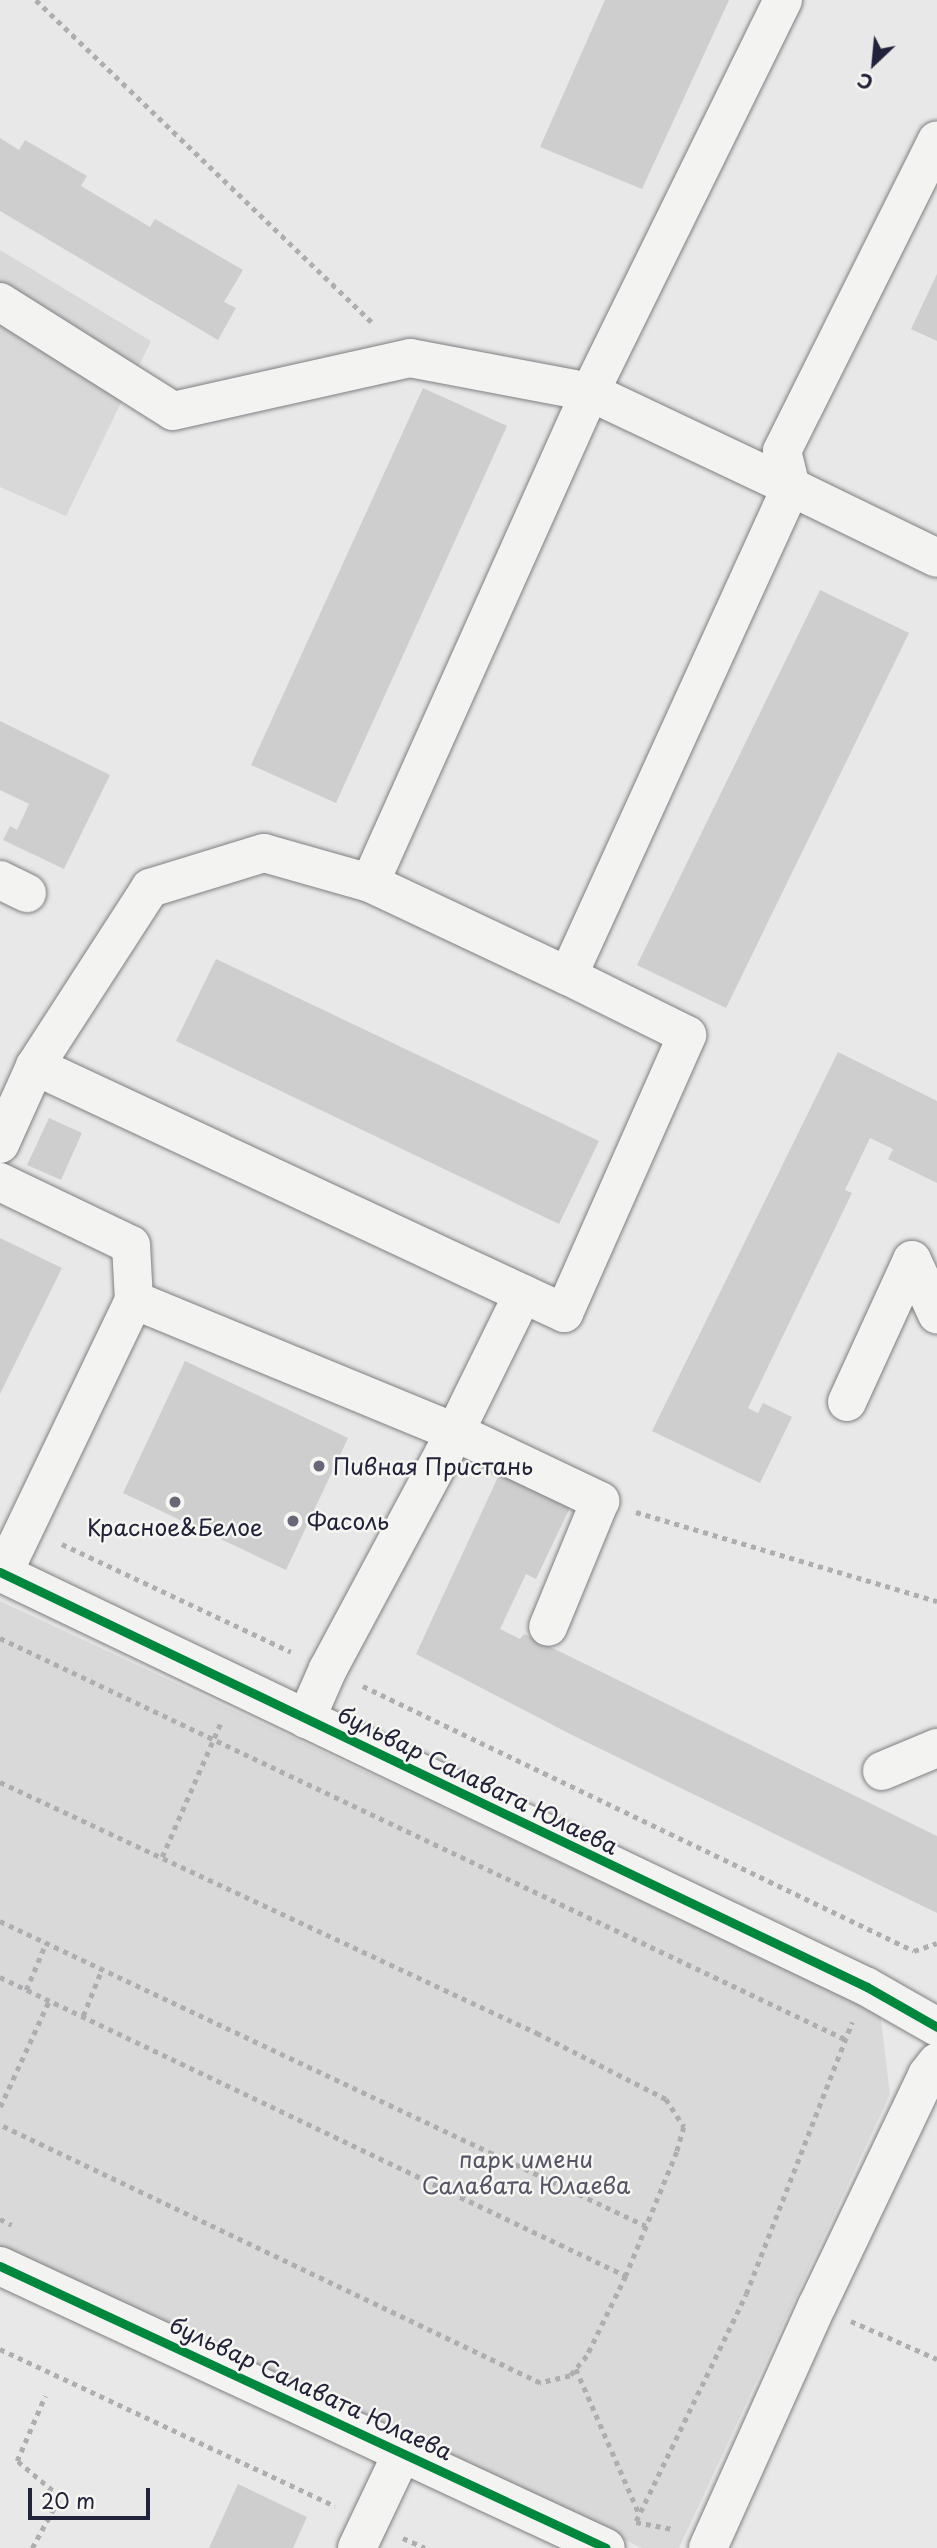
<!DOCTYPE html>
<meta charset="utf-8">
<style>
body{margin:0}
#map{position:relative;width:937px;height:2548px;overflow:hidden;background:#e8e8e8;font-family:"Playpen Sans",sans-serif}
div>[style]{position:absolute}
.built>*{inset:0;background:#d8d8d9}
.green>*{inset:0;background:#d9d9da}
.building>*{inset:0;background:#cececf}
.path>*{height:4.5px;margin-top:-2.25px;transform-origin:0;background:repeating-linear-gradient(90deg,#aeaeb0 0 5px,transparent 0 10px)}
.roads{filter:drop-shadow(0 0 2px #808084) drop-shadow(0 0 2px #808084)}
.minor>*{height:38px;margin:-19px;padding:0 19px;transform-origin:19px;border-radius:19px;background:#f3f3f1}
.cycleway>*{height:9px;margin:-4.5px;padding:0 4.5px;transform-origin:4.5px;border-radius:4.5px;background:#00873e}
.dots>*{width:19px;height:19px;translate:-50% -50%;box-sizing:border-box;border:4px solid #f6f6f2;border-radius:50%}
span{translate:-50% -50%;white-space:nowrap;text-align:center;line-height:1.15;-webkit-text-stroke:5px #f6f6f2;paint-order:stroke}
.poi-label{font-size:23px;color:#22223b}
.left{translate:0 -50%;text-align:left}
.street-label{font-size:23px;color:#22223b}
.park-label{font-size:23px;color:#555567}
.north{position:absolute;left:839px;top:28px;width:70px;height:70px;-webkit-text-stroke:5px #f6f6f2;paint-order:stroke;rotate:206deg;font-size:19px;font-weight:700;line-height:28px;text-align:center;color:#22223b}
.north::after{content:'';display:block;margin:auto;width:24px;height:32px;background:#22223b;clip-path:polygon(50% 0,100% 100%,50% 72%,0 100%)}
.scale{position:absolute;left:28px;top:2488px;width:122px;height:32px;box-sizing:border-box;border:4px solid #22223b;border-top:0;padding-left:9px;font-size:21px;line-height:24px;white-space:nowrap;color:#22223b;-webkit-text-stroke:5px #f6f6f2;paint-order:stroke}
</style>
<div id="map">
<div class="built">
<i style="clip-path:polygon(0 250px,151px 341px,66px 516px,0 487px)"></i>
</div>
<div class="green">
<i style="clip-path:polygon(0 1601px,880px 2012px,890px 2094px,679px 2548px,642px 2548px,0 2248px)"></i>
</div>
<div class="building">
<i style="clip-path:polygon(605px 0,729px 0,642px 189px,540px 147px)"></i>
<i style="clip-path:polygon(0 138px,19px 150px,25px 140px,87px 176px,81px 186px,150px 227px,155px 219px,243px 270px,224px 302px,236px 308px,218px 340px,0 211px)"></i>
<i style="clip-path:polygon(937px 274px,937px 341px,911px 329px)"></i>
<i style="clip-path:polygon(423px 388px,507px 426px,336px 803px,251px 765px)"></i>
<i style="clip-path:polygon(820px 590px,909px 633px,726px 1008px,637px 965px)"></i>
<i style="clip-path:polygon(0 721px,110px 775px,64px 869px,3px 840px,10px 826px,17px 830px,29px 804px,0 790px)"></i>
<i style="clip-path:polygon(216px 959px,599px 1141px,559px 1224px,176px 1041px)"></i>
<i style="clip-path:polygon(838px 1052px,937px 1101px,937px 1183px,888px 1159px,893px 1149px,870px 1138px,845px 1190px,852px 1193px,748px 1408px,758px 1413px,763px 1403px,792px 1417px,760px 1483px,652px 1431px)"></i>
<i style="clip-path:polygon(49px 1118px,82px 1133px,61px 1180px,27px 1165px)"></i>
<i style="clip-path:polygon(0 1238px,62px 1268px,0 1394px)"></i>
<i style="clip-path:polygon(185px 1361px,348px 1438px,286px 1570px,123px 1493px)"></i>
<i style="clip-path:polygon(504px 1464px,575px 1497px,536px 1579px,526px 1574px,500px 1629px,520px 1639px,524px 1634px,937px 1836px,937px 1913px,570px 1734px,416px 1654px)"></i>
<i style="clip-path:polygon(238px 2484px,307px 2517px,293px 2548px,209px 2548px)"></i>
</div>
<div class="path">
<i style="left:36px;top:0;width:468px;rotate:43.8deg"></i>
<i style="left:636px;top:1512px;width:314px;rotate:16.5deg"></i>
<i style="left:62px;top:1544px;width:253px;rotate:25.2deg"></i>
<i style="left:0;top:1638px;width:935px;rotate:25.39deg"></i>
<i style="left:363px;top:1686px;width:611px;rotate:25.68deg"></i>
<i style="left:914px;top:1951px;width:24px;rotate:-19deg"></i>
<i style="left:0;top:1782px;width:593px;rotate:25.05deg"></i>
<i style="left:537px;top:2033px;width:145px;rotate:27.1deg"></i>
<i style="left:666px;top:2099px;width:33px;rotate:57deg"></i>
<i style="left:684px;top:2127px;width:26px;rotate:106deg"></i>
<i style="left:677px;top:2152px;width:134px;rotate:112.4deg"></i>
<i style="left:626px;top:2276px;width:89px;rotate:116deg"></i>
<i style="left:587px;top:2356px;width:26px;rotate:130deg"></i>
<i style="left:570px;top:2376px;width:31px;rotate:167deg"></i>
<i style="left:540px;top:2383px;width:598px;rotate:-154.46deg"></i>
<i style="left:162px;top:1857px;width:147px;rotate:-66.4deg"></i>
<i style="left:0;top:1921px;width:714px;rotate:25.27deg"></i>
<i style="left:0;top:1977px;width:694px;rotate:25.53deg"></i>
<i style="left:26px;top:1990px;width:51px;rotate:-66.9deg"></i>
<i style="left:83px;top:2016px;width:51px;rotate:-68deg"></i>
<i style="left:0;top:2107px;width:117px;rotate:-65.2deg"></i>
<i style="left:0;top:2219px;width:13px;rotate:27deg"></i>
<i style="left:851px;top:2321px;width:94px;rotate:23.8deg"></i>
<i style="left:0;top:2349px;width:370px;rotate:25.1deg"></i>
<i style="left:576px;top:2369px;width:157px;rotate:66.4deg"></i>
<i style="left:636px;top:2521px;width:252px;rotate:-64.1deg"></i>
<i style="left:746px;top:2294px;width:292px;rotate:-68.7deg"></i>
<i style="left:636px;top:2522px;width:37px;rotate:11deg"></i>
<i style="left:403px;top:2538px;width:24px;rotate:24deg"></i>
<i style="left:32px;top:2548px;width:58px;rotate:-61.2deg"></i>
<i style="left:60px;top:2497px;width:56px;rotate:-140.1deg"></i>
<i style="left:17px;top:2461px;width:71px;rotate:-66.7deg"></i>
</div>
<div class="roads">
<div class="minor">
<i style="left:783px;top:0;width:437px;rotate:116.2deg"></i>
<i style="left:590px;top:392px;width:222px;rotate:25.3deg"></i>
<i style="left:791px;top:487px;width:37px;rotate:-104deg"></i>
<i style="left:782px;top:451px;width:347px;rotate:-63.5deg"></i>
<i style="left:0;top:302px;width:204px;rotate:32.2deg"></i>
<i style="left:173px;top:411px;width:243px;rotate:-12.6deg"></i>
<i style="left:410px;top:358px;width:183px;rotate:10.7deg"></i>
<i style="left:590px;top:392px;width:538px;rotate:114.14deg"></i>
<i style="left:370px;top:883px;width:219px;rotate:25.2deg"></i>
<i style="left:568px;top:976px;width:537px;rotate:-65.49deg"></i>
<i style="left:791px;top:487px;width:162px;rotate:25.9deg"></i>
<i style="left:0;top:880px;width:30px;rotate:26deg"></i>
<i style="left:35px;top:1066px;width:584px;rotate:25.03deg"></i>
<i style="left:564px;top:1313px;width:304px;rotate:-66.1deg"></i>
<i style="left:687px;top:1035px;width:133px;rotate:-153.6deg"></i>
<i style="left:0;top:1144px;width:85px;rotate:-65.8deg"></i>
<i style="left:35px;top:1066px;width:212px;rotate:-57.1deg"></i>
<i style="left:150px;top:888px;width:119px;rotate:-17.1deg"></i>
<i style="left:264px;top:853px;width:110px;rotate:15.8deg"></i>
<i style="left:0;top:1182px;width:145px;rotate:25.7deg"></i>
<i style="left:131px;top:1245px;width:55px;rotate:86.9deg"></i>
<i style="left:134px;top:1300px;width:303px;rotate:115.6deg"></i>
<i style="left:134px;top:1300px;width:347px;rotate:22.4deg"></i>
<i style="left:455px;top:1432px;width:161px;rotate:25.4deg"></i>
<i style="left:600px;top:1501px;width:136px;rotate:112.4deg"></i>
<i style="left:847px;top:1402px;width:156px;rotate:-65.4deg"></i>
<i style="left:912px;top:1260px;width:60px;rotate:65.2deg"></i>
<i style="left:0;top:1572px;width:961px;rotate:25.58deg"></i>
<i style="left:867px;top:1987px;width:81px;rotate:29.7deg"></i>
<i style="left:306px;top:1719px;width:55px;rotate:-66.3deg"></i>
<i style="left:328px;top:1669px;width:269px;rotate:-61.8deg"></i>
<i style="left:455px;top:1432px;width:154px;rotate:-63.8deg"></i>
<i style="left:882px;top:1771px;width:60px;rotate:-22.7deg"></i>
<i style="left:0;top:2266px;width:668px;rotate:24.95deg"></i>
<i style="left:357px;top:2548px;width:107px;rotate:-64.6deg"></i>
<i style="left:708px;top:2548px;width:265px;rotate:-65.8deg"></i>
<i style="left:817px;top:2306px;width:256px;rotate:-64.5deg"></i>
<i style="left:927px;top:2075px;width:16px;rotate:-52deg"></i>
</div>
</div>
<div class="cycleway">
<i style="left:0;top:1572px;width:961px;rotate:25.58deg"></i>
<i style="left:867px;top:1987px;width:81px;rotate:29.7deg"></i>
<i style="left:0;top:2266px;width:668px;rotate:24.95deg"></i>
</div>
<div class="dots">
<i style="left:319px;top:1466px;background:#676778"></i>
<i style="left:175px;top:1502px;background:#676778"></i>
<i style="left:293px;top:1521px;background:#676778"></i>
</div>
<div class="poi-label">
<span class="left" style="left:333px;top:1466px">Пивная Пристань</span>
<span class="left" style="left:307px;top:1521px">Фасоль</span>
<span style="left:175px;top:1527px">Красное&amp;Белое</span>
</div>
<div class="street-label">
<span style="left:478px;top:1780px;rotate:26deg">бульвар Салавата Юлаева</span>
<span style="left:311px;top:2388px;rotate:25deg">бульвар Салавата Юлаева</span>
</div>
<div class="park-label">
<span style="left:526px;top:2172px">парк имени<br>Салавата Юлаева</span>
</div>
<div class="north">С</div>
<div class="scale">20 m</div>
</div>
